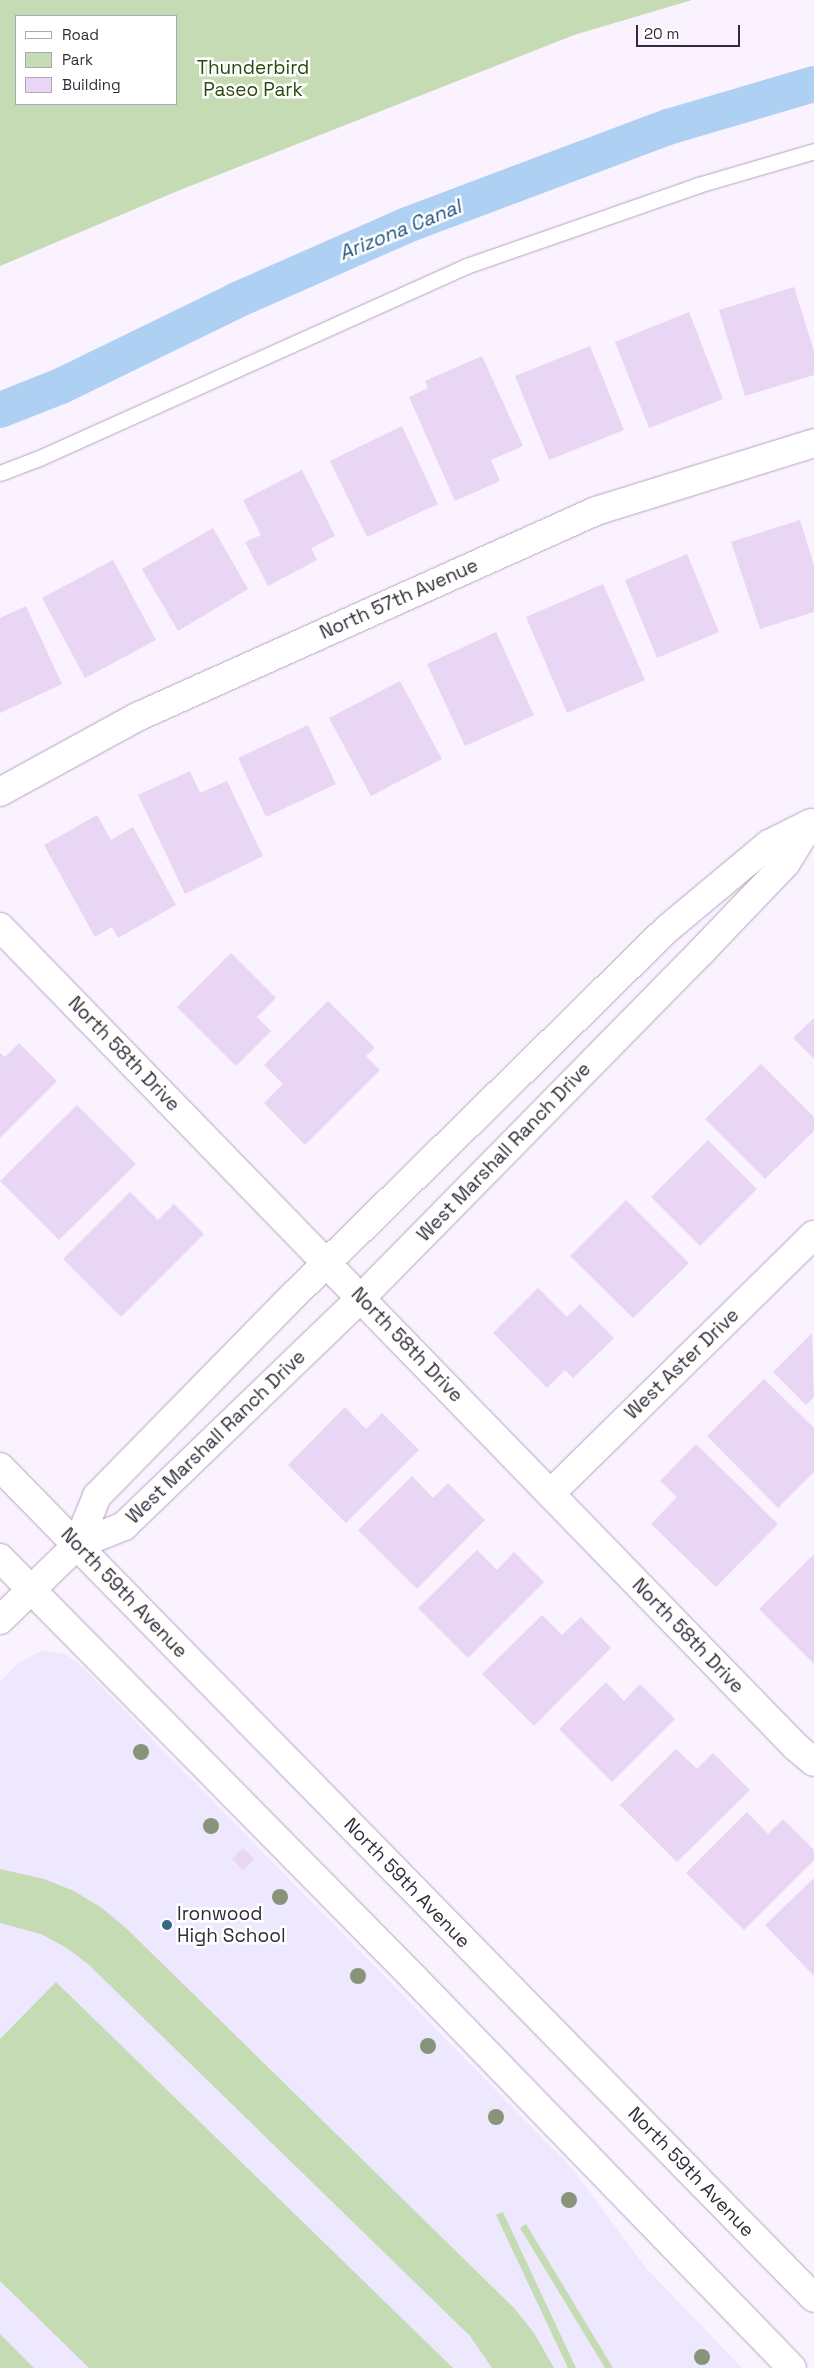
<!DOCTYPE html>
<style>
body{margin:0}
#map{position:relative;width:814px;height:2368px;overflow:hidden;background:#faf2ff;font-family:"Space Grotesk",sans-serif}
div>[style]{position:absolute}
.education>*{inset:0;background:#eee8fe}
.green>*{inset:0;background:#c4dbb4}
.canal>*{height:36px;margin:-18px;padding:0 18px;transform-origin:18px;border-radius:18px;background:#aed1f3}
.building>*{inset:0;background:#e9d5f4}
.roads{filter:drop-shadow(0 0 1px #b6a3c0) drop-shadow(0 0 1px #b6a3c0)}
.lane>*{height:15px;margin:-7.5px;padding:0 7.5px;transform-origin:7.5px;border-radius:7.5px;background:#fff}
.street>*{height:28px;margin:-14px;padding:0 14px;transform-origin:14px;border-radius:14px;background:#fff}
.secondary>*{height:28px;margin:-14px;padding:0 14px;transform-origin:14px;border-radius:14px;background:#fff}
.trees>*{width:16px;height:16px;margin:-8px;border-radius:50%;background:#88947a}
.dots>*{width:14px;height:14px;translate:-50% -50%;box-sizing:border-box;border:2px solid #fff;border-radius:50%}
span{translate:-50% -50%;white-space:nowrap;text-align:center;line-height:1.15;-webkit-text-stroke:5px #fff;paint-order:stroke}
.park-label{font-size:19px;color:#2a470d}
.street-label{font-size:19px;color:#332b37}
.poi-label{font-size:19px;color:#332b37}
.left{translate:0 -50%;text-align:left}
.water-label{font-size:20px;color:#1e517c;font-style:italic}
.legend{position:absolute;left:15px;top:15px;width:162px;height:90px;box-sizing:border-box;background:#fff;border:1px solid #adaaaf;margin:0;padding:6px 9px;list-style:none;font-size:15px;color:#332b37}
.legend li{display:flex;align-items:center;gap:10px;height:25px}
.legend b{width:25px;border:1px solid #adaaaf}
.scale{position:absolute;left:636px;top:25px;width:104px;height:22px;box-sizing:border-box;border:2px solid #332b37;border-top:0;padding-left:6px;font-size:15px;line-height:18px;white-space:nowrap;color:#332b37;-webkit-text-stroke:4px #fff;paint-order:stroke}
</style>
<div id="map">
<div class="education">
<i style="clip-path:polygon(43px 1650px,66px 1654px,81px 1666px,571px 2167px,646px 2268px,742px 2368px,0 2368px,0 1682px,18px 1663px)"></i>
</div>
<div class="green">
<i style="clip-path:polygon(evenodd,0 0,692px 0,574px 35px,180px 190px,0 266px,0 0,16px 16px,176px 16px,176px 104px,16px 104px,16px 16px)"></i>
<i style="clip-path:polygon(0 1869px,44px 1879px,74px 1891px,102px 1908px,127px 1929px,515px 2309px,534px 2333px,554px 2368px,492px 2368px,470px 2336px,89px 1965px,67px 1948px,41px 1934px,0 1923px)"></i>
<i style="clip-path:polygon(56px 1982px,453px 2368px,89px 2368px,0 2281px,0 2039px)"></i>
<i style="clip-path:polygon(503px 2212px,576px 2368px,568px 2368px,496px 2215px)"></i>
<i style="clip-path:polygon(526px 2224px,613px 2368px,605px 2368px,520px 2228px)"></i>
<i style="clip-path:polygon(0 2334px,34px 2368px,0 2368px)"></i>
</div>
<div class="canal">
<i style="left:0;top:410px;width:66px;rotate:-21.5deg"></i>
<i style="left:61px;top:386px;width:196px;rotate:-26deg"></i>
<i style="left:237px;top:300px;width:186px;rotate:-23.8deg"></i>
<i style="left:407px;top:225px;width:279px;rotate:-20.6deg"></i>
<i style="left:668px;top:127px;width:152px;rotate:-16.4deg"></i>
</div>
<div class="building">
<i style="clip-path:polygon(794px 287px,814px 351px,814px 375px,745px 396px,719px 310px)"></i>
<i style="clip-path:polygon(689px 312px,723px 399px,649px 428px,615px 342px)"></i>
<i style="clip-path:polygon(590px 346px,624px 430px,549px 460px,515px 376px)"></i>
<i style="clip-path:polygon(482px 356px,523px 446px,491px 460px,500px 481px,455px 501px,409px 397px,428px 388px,425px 381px)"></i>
<i style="clip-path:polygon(402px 426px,438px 504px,367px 537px,330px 461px)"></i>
<i style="clip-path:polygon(302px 470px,335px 536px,311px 548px,317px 560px,268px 586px,245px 542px,261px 535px,243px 500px)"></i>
<i style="clip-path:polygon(800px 520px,814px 565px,814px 612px,760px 629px,731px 542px)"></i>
<i style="clip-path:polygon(213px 528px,248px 589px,178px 631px,142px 569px)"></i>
<i style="clip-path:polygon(687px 554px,719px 632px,657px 658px,625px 580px)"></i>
<i style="clip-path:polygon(113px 560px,156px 640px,85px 678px,42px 598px)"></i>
<i style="clip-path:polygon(603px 584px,645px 680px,567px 713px,526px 617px)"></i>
<i style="clip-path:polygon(26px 606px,62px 684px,0 713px,0 618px)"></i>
<i style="clip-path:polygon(496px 632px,534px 715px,465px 746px,427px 664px)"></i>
<i style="clip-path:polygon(400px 681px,442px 759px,371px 796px,329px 718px)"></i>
<i style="clip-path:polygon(308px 725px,336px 784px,266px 817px,238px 758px)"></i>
<i style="clip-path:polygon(190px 771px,200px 793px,227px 781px,263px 856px,185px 894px,138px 795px)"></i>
<i style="clip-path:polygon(97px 815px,111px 840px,133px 827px,176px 905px,118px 938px,112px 927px,95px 937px,44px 845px)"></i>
<i style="clip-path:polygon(231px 953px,276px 998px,257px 1017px,271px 1031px,236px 1066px,177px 1007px)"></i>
<i style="clip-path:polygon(328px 1001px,375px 1048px,366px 1056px,380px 1070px,305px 1145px,264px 1103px,283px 1084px,264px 1065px)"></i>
<i style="clip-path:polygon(814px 1018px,814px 1059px,793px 1038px)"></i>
<i style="clip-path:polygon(19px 1043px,57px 1081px,0 1138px,0 1053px,5px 1057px)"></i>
<i style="clip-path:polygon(761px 1064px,814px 1117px,814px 1131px,765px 1179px,705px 1119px)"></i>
<i style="clip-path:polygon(77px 1105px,136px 1164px,59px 1240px,0 1181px)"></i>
<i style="clip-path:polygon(708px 1140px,757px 1189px,700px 1246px,651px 1197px)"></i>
<i style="clip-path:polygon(130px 1192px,158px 1220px,174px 1204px,204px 1234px,121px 1317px,63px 1259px)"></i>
<i style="clip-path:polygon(626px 1200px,689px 1263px,633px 1318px,570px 1256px)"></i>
<i style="clip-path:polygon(538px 1288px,567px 1317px,580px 1304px,614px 1338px,573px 1378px,565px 1370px,547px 1388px,493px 1333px)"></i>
<i style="clip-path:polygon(812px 1333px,814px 1397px,806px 1405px,773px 1372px)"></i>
<i style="clip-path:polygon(764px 1379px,814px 1428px,814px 1472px,778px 1508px,707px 1436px)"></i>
<i style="clip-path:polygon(345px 1407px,366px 1429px,382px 1413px,419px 1450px,346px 1523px,288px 1465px)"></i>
<i style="clip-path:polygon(696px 1444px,778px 1524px,716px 1587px,651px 1524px,677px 1497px,660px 1481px)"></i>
<i style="clip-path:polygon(412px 1476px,433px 1498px,448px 1483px,485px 1520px,417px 1589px,358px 1530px)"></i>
<i style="clip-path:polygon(477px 1550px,497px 1570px,514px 1552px,544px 1582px,468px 1658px,418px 1608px)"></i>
<i style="clip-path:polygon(814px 1554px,814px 1664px,759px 1609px)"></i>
<i style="clip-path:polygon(542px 1615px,562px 1635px,581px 1617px,611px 1648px,534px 1726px,482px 1674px)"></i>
<i style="clip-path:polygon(606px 1682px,624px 1701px,640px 1684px,675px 1719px,612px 1782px,559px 1729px)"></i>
<i style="clip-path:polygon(676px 1749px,697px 1769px,713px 1753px,750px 1790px,677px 1862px,620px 1805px)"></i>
<i style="clip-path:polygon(747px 1812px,768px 1834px,783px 1819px,814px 1850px,814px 1860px,744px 1930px,686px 1873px)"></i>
<i style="clip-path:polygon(243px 1848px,254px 1859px,243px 1870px,232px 1859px)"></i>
<i style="clip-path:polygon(814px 1878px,814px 1976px,765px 1925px)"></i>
</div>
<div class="roads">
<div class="lane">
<i style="left:0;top:473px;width:40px;rotate:-21deg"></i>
<i style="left:37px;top:459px;width:470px;rotate:-24.2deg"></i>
<i style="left:466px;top:266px;width:246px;rotate:-19.2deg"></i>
<i style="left:698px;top:185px;width:121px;rotate:-16.3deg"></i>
</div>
<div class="street">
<i style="left:0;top:792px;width:156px;rotate:-28.7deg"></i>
<i style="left:137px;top:717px;width:503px;rotate:-24.17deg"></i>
<i style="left:596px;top:511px;width:228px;rotate:-17.3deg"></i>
<i style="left:0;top:927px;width:1143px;rotate:45.85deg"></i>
<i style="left:796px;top:1747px;width:23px;rotate:40deg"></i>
<i style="left:551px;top:1493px;width:368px;rotate:-44.5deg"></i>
</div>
<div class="secondary">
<i style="left:0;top:1467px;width:1163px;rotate:45.59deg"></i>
<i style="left:77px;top:1545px;width:53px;rotate:-67.8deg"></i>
<i style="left:97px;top:1496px;width:283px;rotate:-45.6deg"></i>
<i style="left:295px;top:1294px;width:521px;rotate:-44.46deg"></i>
<i style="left:667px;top:929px;width:133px;rotate:-39.8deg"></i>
<i style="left:769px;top:844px;width:47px;rotate:-26.6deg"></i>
<i style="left:0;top:1558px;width:590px;rotate:45.41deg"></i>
<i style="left:414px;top:1978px;width:543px;rotate:45.9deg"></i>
<i style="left:0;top:1620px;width:107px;rotate:-44.2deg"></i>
<i style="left:77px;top:1545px;width:51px;rotate:-22deg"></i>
<i style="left:124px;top:1526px;width:329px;rotate:-43.9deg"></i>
<i style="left:361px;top:1298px;width:484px;rotate:-45.5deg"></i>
<i style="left:700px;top:953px;width:124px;rotate:-46.3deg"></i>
<i style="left:786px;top:863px;width:46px;rotate:-58.4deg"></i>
</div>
</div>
<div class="trees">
<i style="left:141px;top:1752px"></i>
<i style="left:211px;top:1826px"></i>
<i style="left:280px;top:1897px"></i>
<i style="left:358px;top:1976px"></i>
<i style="left:428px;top:2046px"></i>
<i style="left:496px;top:2117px"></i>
<i style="left:569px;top:2200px"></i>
<i style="left:702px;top:2357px"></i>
</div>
<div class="dots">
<i style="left:167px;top:1925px;background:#336884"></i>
</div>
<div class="park-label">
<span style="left:253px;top:79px">Thunderbird<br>Paseo Park</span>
</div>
<div class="street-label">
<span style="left:399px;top:599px;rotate:-24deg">North 57th Avenue</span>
<span style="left:124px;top:1054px;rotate:46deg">North 58th Drive</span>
<span style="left:504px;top:1152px;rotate:-46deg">West Marshall Ranch Drive</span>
<span style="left:407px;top:1345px;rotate:46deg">North 58th Drive</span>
<span style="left:682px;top:1364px;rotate:-44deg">West Aster Drive</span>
<span style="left:216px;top:1437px;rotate:-44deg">West Marshall Ranch Drive</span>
<span style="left:124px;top:1593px;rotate:46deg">North 59th Avenue</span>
<span style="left:688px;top:1636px;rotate:46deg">North 58th Drive</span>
<span style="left:407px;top:1883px;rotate:46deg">North 59th Avenue</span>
<span style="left:691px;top:2172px;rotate:46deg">North 59th Avenue</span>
</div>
<div class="poi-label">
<span class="left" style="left:177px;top:1925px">Ironwood<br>High School</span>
</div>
<div class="water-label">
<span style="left:400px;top:230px;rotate:-22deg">Arizona Canal</span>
</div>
<ul class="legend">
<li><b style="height:6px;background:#fff"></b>Road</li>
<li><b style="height:14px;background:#c4dbb4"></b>Park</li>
<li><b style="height:14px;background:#e9d5f4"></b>Building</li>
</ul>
<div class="scale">20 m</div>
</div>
